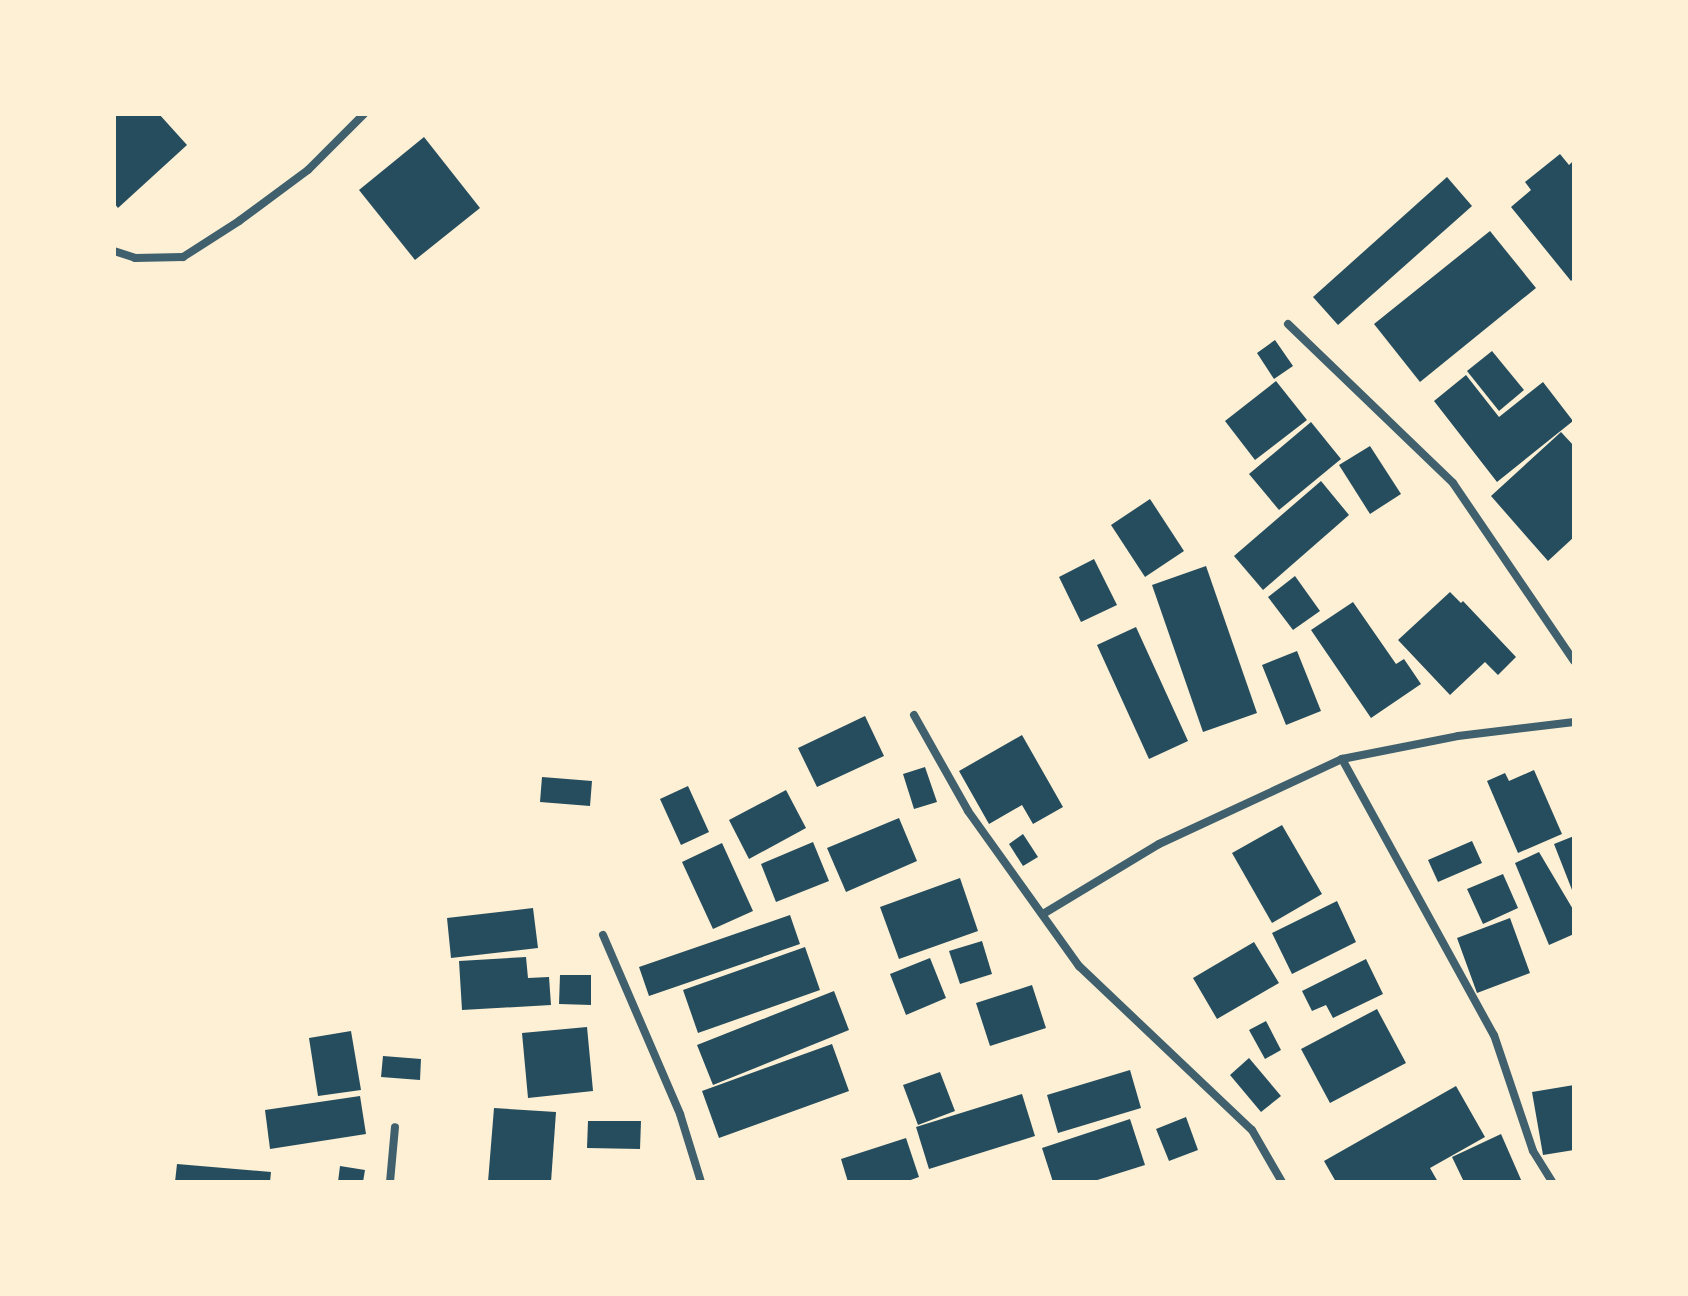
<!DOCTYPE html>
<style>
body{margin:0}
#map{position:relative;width:1688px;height:1296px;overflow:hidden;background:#fdf0d5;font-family:"Titillium Web",sans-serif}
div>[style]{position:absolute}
.building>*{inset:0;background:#264d5e}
.minor>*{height:8px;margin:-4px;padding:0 4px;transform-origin:4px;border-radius:4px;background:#3f606c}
span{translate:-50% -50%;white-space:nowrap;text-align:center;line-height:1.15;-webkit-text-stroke:8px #fdf0d5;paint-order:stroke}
.frame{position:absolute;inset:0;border:116px solid #fdf0d5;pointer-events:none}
</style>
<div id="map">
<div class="building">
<i style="clip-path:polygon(114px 114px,159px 114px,187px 145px,118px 208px,114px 203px)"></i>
<i style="clip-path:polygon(424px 137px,480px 208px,415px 260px,359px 190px)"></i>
<i style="clip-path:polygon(1560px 154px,1569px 165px,1574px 160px,1574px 278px,1571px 281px,1511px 207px,1531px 190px,1525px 182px)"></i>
<i style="clip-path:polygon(1447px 177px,1472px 206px,1338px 325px,1313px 297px)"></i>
<i style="clip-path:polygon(1490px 231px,1536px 288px,1420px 382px,1374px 324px)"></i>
<i style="clip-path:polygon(1275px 340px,1293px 366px,1274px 379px,1257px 353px)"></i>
<i style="clip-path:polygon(1492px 351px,1524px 390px,1499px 411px,1467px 371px)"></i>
<i style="clip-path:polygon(1466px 375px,1499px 417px,1543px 382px,1573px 421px,1497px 482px,1434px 401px)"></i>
<i style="clip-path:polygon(1276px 381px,1307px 420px,1255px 460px,1225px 421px)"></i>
<i style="clip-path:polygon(1311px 422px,1341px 459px,1279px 510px,1249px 474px)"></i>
<i style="clip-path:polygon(1561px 432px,1574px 446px,1574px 537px,1548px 561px,1491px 496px)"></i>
<i style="clip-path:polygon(1370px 446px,1401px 494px,1370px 514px,1339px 465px)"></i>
<i style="clip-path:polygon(1321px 481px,1349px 515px,1263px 590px,1234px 556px)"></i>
<i style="clip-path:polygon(1150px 499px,1184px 551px,1145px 577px,1111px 525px)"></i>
<i style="clip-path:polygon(1094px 559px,1117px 605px,1081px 622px,1059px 577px)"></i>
<i style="clip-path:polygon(1206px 566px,1257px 713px,1203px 732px,1152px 585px)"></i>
<i style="clip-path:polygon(1295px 576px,1320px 611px,1293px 630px,1268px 597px)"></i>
<i style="clip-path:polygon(1450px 592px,1461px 603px,1463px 601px,1516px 657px,1498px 675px,1485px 662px,1450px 695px,1398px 640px)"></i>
<i style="clip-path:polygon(1353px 602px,1396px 664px,1404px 659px,1421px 684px,1371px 718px,1311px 630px)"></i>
<i style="clip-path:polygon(1136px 627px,1188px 741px,1149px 759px,1097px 645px)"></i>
<i style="clip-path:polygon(1297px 651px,1321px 711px,1286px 725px,1262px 665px)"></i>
<i style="clip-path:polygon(865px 716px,884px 756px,817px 787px,798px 748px)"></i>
<i style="clip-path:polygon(1022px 735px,1063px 807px,1033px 824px,1022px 805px,989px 824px,959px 771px)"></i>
<i style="clip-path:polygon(925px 767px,937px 802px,914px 809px,903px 774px)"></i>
<i style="clip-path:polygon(1534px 770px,1562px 834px,1518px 853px,1487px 781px,1505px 773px,1509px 781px)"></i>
<i style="clip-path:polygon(542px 777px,592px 781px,590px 806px,540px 802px)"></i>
<i style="clip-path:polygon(688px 786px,709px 832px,681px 845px,660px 799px)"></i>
<i style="clip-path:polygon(786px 790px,806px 828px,749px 859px,729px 820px)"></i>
<i style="clip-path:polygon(899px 818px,917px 861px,846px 892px,827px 848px)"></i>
<i style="clip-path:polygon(1282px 825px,1322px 894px,1272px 923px,1232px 853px)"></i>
<i style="clip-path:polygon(1023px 834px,1038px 857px,1023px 866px,1009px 844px)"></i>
<i style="clip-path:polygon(1574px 836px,1574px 895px,1554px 844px)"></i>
<i style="clip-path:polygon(1472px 841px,1482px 863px,1438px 882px,1428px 860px)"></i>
<i style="clip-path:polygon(813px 842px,829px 881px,776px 902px,761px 864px)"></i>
<i style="clip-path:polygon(722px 843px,753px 911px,713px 929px,682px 862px)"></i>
<i style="clip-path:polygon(1539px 852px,1574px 911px,1574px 934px,1549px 945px,1515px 863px)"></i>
<i style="clip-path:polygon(1503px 874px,1518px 908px,1483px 924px,1467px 889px)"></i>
<i style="clip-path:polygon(960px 878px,978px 931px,899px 959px,880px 907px)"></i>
<i style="clip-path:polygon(1337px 901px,1356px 942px,1292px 974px,1272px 933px)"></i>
<i style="clip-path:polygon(533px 908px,538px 948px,451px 958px,447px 918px)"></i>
<i style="clip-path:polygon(790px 915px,800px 944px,649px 996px,639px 967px)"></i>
<i style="clip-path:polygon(1510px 918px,1530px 973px,1477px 993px,1457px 938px)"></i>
<i style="clip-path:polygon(982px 941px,992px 974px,960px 984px,949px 951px)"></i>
<i style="clip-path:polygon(1254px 942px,1279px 983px,1217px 1019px,1193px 978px)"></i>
<i style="clip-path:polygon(805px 947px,820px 990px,698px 1033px,683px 990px)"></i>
<i style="clip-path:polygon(526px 957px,528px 978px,549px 977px,551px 1005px,462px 1010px,459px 961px)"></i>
<i style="clip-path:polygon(930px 958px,946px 998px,906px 1015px,890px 974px)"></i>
<i style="clip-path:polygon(1366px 959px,1383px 994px,1333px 1018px,1326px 1005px,1312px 1011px,1302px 991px)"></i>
<i style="clip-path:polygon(560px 975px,591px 975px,591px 1005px,559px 1004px)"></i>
<i style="clip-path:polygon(1032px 985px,1046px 1028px,990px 1046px,976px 1003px)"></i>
<i style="clip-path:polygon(834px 991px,849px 1030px,713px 1085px,697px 1045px)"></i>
<i style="clip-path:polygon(1377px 1009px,1406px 1063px,1330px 1103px,1301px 1049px)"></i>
<i style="clip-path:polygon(1266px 1021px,1281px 1050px,1265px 1059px,1249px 1030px)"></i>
<i style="clip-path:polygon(587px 1027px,593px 1091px,528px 1098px,522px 1033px)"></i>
<i style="clip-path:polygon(351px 1031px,361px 1090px,318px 1096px,309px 1038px)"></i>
<i style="clip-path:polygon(832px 1044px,849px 1091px,719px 1138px,702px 1091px)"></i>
<i style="clip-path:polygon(383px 1056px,421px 1059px,420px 1080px,381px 1077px)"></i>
<i style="clip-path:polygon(1249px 1058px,1281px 1096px,1261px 1112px,1230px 1075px)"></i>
<i style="clip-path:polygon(1130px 1070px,1141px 1108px,1058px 1133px,1047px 1095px)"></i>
<i style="clip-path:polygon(940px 1072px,955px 1111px,918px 1125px,903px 1085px)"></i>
<i style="clip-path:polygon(1574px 1085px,1574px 1150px,1543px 1155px,1532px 1092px)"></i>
<i style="clip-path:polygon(1456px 1086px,1485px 1137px,1430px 1168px,1438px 1182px,1336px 1182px,1324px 1161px)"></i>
<i style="clip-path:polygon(1022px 1094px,1035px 1136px,929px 1169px,916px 1127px)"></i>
<i style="clip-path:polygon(360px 1096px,366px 1134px,270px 1149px,265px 1110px)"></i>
<i style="clip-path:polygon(494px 1108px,556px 1112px,551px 1182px,488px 1182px)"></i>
<i style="clip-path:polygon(1186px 1117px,1198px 1150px,1169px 1161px,1156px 1129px)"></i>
<i style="clip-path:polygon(1130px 1119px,1145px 1165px,1091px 1182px,1053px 1182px,1042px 1148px)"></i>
<i style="clip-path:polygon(588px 1121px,641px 1121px,640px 1149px,587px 1148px)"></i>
<i style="clip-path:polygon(1501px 1134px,1522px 1182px,1464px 1182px,1452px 1157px)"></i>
<i style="clip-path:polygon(906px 1138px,919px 1177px,905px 1182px,848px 1182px,841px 1159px)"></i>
<i style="clip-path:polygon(177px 1164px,271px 1172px,270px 1182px,175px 1182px)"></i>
<i style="clip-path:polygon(340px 1166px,365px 1170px,363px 1182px,338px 1182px)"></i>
</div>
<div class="minor">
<i style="left:114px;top:251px;width:22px;rotate:18deg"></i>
<i style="left:135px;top:258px;width:48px;rotate:-1.2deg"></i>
<i style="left:183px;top:257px;width:67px;rotate:-32.7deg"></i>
<i style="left:239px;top:221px;width:86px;rotate:-36.5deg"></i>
<i style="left:308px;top:170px;width:79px;rotate:-45deg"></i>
<i style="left:1288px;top:324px;width:229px;rotate:43.9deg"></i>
<i style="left:1453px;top:483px;width:215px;rotate:55.8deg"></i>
<i style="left:914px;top:715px;width:110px;rotate:60.6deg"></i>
<i style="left:968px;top:811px;width:191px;rotate:54.4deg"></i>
<i style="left:1079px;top:966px;width:238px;rotate:43.5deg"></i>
<i style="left:1252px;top:1130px;width:60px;rotate:60deg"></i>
<i style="left:1342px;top:759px;width:315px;rotate:61.2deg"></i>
<i style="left:1494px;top:1035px;width:122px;rotate:71.4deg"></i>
<i style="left:1533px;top:1151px;width:36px;rotate:58deg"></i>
<i style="left:1043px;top:914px;width:135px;rotate:-31.1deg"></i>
<i style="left:1159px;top:844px;width:202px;rotate:-24.9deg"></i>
<i style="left:1342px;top:759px;width:118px;rotate:-11.2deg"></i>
<i style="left:1458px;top:736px;width:117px;rotate:-6.9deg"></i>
<i style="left:603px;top:935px;width:195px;rotate:66.7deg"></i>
<i style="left:680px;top:1114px;width:71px;rotate:72.8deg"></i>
<i style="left:390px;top:1182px;width:55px;rotate:-84.8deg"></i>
</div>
<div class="frame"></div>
</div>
